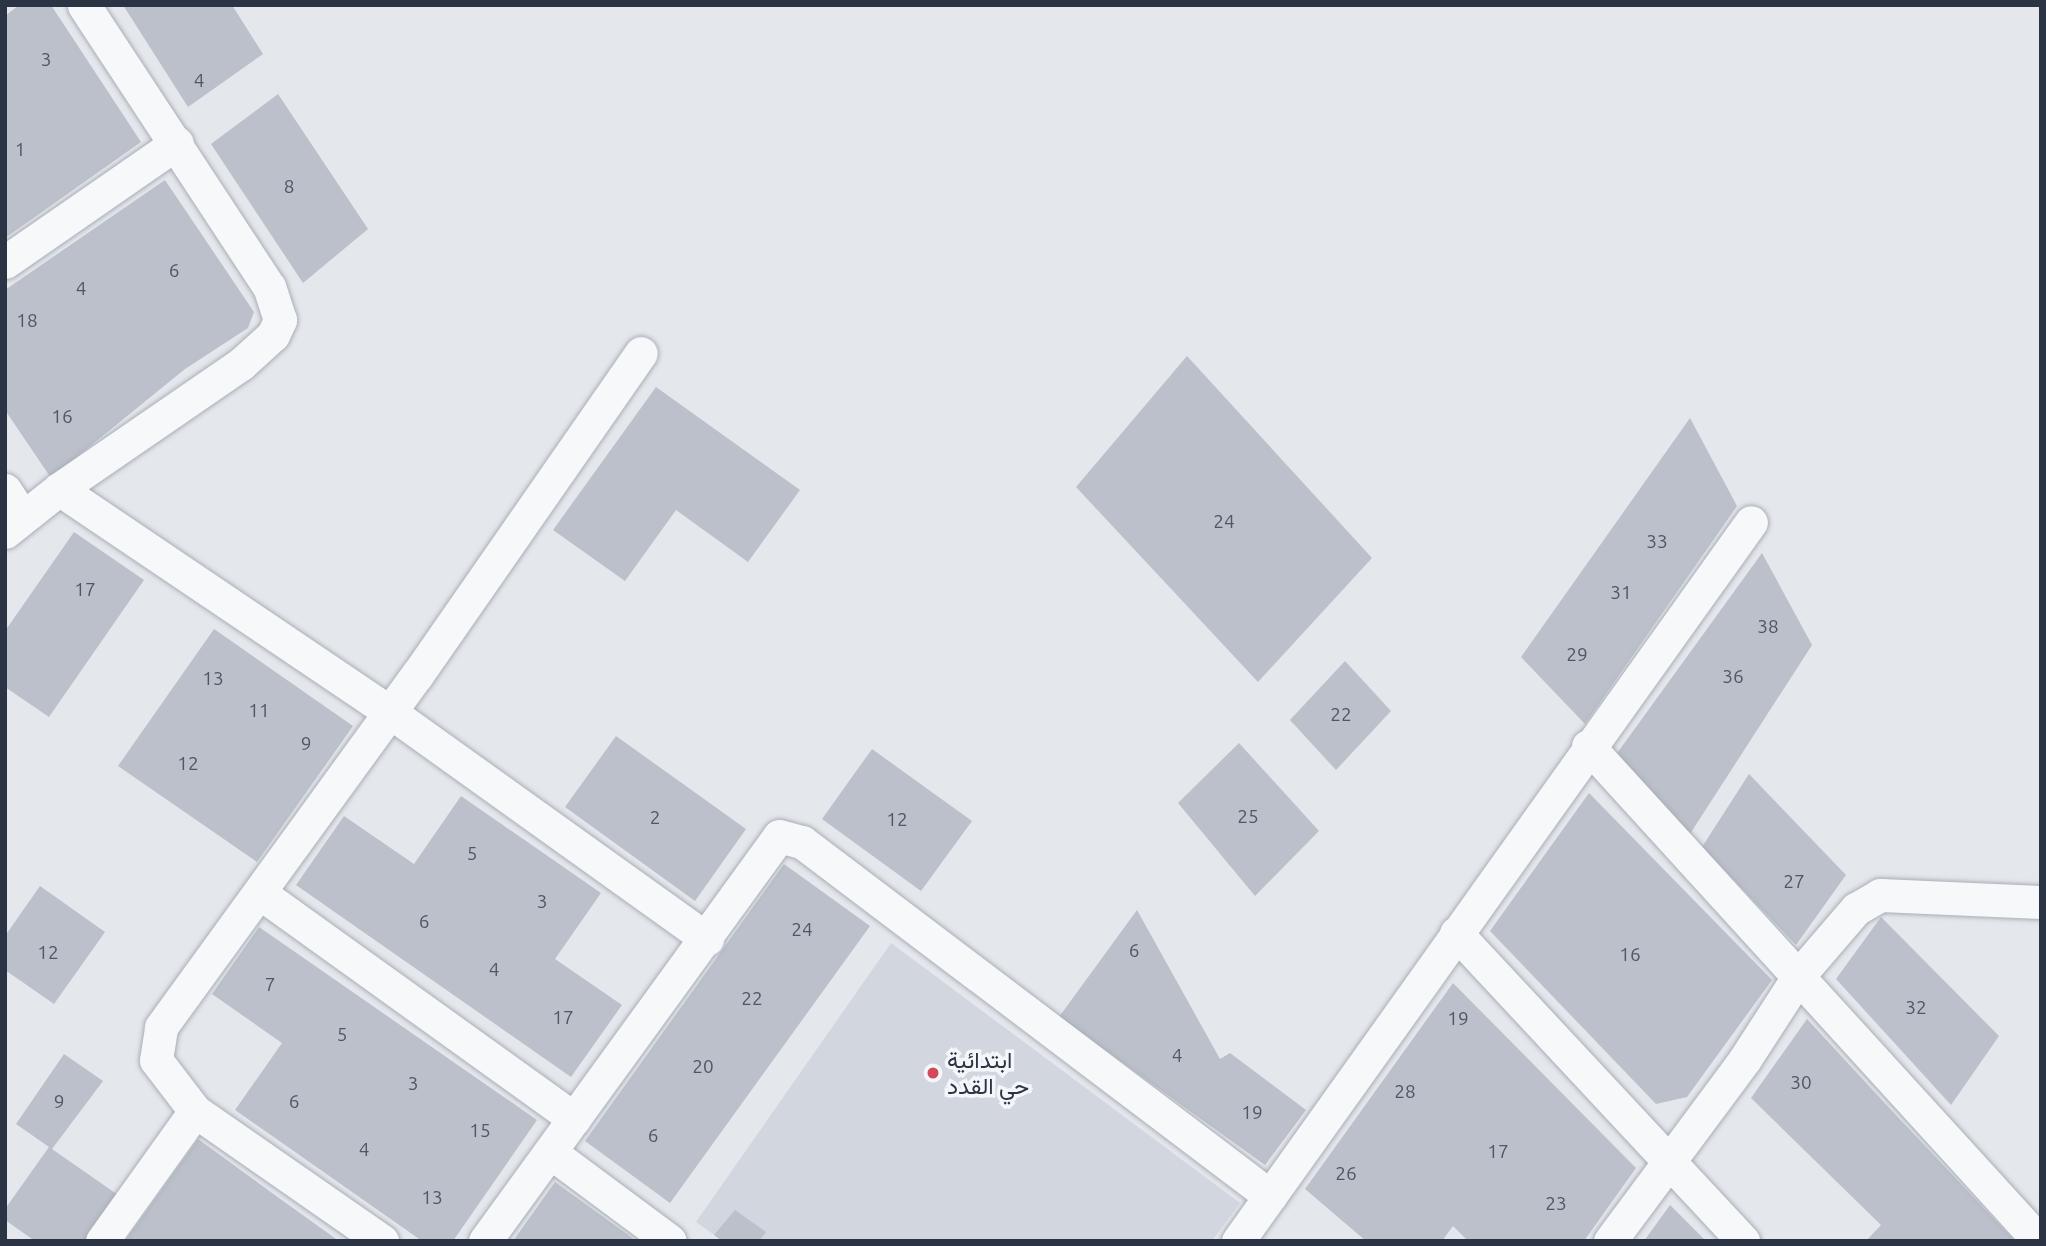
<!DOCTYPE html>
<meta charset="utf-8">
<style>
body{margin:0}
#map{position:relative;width:2046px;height:1246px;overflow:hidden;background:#e4e7ec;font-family:Ubuntu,Vazirmatn,sans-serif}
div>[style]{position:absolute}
.built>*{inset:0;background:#d2d6de}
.building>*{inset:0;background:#bbc0ca}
.roads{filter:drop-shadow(0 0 2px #a9aeb7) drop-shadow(0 0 2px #a9aeb7)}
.minor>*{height:33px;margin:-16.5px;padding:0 16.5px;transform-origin:16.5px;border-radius:16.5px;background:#f7f8fa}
.dots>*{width:19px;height:19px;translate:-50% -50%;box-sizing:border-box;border:4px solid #f4f6f9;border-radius:50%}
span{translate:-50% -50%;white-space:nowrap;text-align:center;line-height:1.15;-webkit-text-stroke:7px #f4f6f9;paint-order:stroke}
.number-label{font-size:19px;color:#4f5766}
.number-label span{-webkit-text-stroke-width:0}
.poi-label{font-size:23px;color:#2b3445}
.left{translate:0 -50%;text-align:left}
.frame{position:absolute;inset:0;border:7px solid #2b3445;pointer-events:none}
</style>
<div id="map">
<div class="built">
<i style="clip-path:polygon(891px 943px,1240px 1203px,1212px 1241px,723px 1241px,696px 1222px)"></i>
</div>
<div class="building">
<i style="clip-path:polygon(19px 5px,51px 5px,141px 142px,5px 238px,5px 16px)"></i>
<i style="clip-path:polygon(123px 5px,232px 5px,263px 54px,188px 107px)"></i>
<i style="clip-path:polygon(278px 94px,368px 229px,303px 283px,211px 144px)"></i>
<i style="clip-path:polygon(165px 180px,254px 312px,248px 328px,185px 369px,51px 478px,5px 410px,5px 290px)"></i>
<i style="clip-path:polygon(1187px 356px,1372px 558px,1258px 682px,1076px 487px)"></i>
<i style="clip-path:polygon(656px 387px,800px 490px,748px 562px,676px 510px,625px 581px,553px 530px)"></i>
<i style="clip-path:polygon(1690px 418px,1737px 506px,1585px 724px,1521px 657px)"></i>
<i style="clip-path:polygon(74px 532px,144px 580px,49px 717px,5px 687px,5px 631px)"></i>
<i style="clip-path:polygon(1762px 553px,1812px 645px,1690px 834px,1615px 756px)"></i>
<i style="clip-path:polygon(214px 629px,353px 726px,257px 862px,118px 766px)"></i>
<i style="clip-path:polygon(1345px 661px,1391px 711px,1336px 770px,1290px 720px)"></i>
<i style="clip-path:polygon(616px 736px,746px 829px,695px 901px,565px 807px)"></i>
<i style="clip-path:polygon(1239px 743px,1319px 831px,1255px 896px,1178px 803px)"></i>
<i style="clip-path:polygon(872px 749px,972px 821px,921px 891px,822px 819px)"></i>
<i style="clip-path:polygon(1749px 774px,1846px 875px,1796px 945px,1702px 847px)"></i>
<i style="clip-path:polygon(1589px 793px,1772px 980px,1687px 1097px,1656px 1104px,1490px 931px)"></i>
<i style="clip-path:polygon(461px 796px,601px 893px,555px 959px,622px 1005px,571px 1077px,296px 885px,344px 816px,414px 864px)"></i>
<i style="clip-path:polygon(784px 864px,870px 926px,670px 1203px,585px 1141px)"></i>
<i style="clip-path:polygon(40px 886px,105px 932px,54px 1004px,5px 970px,5px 936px)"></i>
<i style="clip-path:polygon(1137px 910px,1220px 1059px,1230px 1053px,1306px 1110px,1265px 1165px,1059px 1017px)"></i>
<i style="clip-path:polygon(1881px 917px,1999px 1036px,1951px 1105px,1836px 979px)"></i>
<i style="clip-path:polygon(259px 927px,537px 1120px,453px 1241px,422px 1241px,235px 1110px,282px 1043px,212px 994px)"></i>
<i style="clip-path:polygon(1453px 983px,1636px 1168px,1584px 1241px,1468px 1241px,1453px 1226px,1442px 1241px,1366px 1241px,1305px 1189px)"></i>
<i style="clip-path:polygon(1807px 1019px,1893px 1112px,2015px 1241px,1866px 1241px,1881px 1225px,1751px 1098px)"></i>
<i style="clip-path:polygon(64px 1054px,103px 1081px,52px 1149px,118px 1195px,86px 1241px,35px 1241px,5px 1220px,5px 1209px,49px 1147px,16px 1124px)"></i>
<i style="clip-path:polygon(198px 1139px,272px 1193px,339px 1241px,125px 1241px)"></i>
<i style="clip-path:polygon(555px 1182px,631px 1237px,636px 1241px,513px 1241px)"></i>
<i style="clip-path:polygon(1670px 1205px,1706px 1241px,1644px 1241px)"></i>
<i style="clip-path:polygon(735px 1210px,766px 1232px,759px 1241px,722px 1241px,714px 1235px)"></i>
</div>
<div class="roads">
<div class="minor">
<i style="left:5px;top:262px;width:209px;rotate:-34.7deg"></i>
<i style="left:59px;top:489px;width:399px;rotate:34deg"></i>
<i style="left:390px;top:712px;width:390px;rotate:35.6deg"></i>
<i style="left:5px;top:490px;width:31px;rotate:57deg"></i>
<i style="left:5px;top:532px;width:69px;rotate:-38.5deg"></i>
<i style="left:59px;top:489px;width:221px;rotate:-34.5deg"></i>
<i style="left:241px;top:364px;width:43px;rotate:-42.2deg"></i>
<i style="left:273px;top:335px;width:17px;rotate:-65deg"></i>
<i style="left:280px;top:320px;width:35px;rotate:-108deg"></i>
<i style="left:269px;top:287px;width:337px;rotate:-123.3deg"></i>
<i style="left:1588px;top:746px;width:670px;rotate:47.66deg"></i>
<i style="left:260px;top:893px;width:387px;rotate:35.7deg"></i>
<i style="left:1456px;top:933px;width:421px;rotate:47deg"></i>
<i style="left:195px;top:1111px;width:228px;rotate:34.8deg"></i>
<i style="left:550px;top:1152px;width:149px;rotate:36.6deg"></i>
<i style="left:102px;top:1241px;width:160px;rotate:-54.4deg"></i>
<i style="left:195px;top:1111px;width:64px;rotate:-127.4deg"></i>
<i style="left:156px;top:1060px;width:33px;rotate:-81deg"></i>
<i style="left:161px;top:1027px;width:435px;rotate:-54deg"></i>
<i style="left:417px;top:675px;width:392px;rotate:-55.2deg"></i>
<i style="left:485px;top:1241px;width:500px;rotate:-54.02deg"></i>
<i style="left:779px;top:836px;width:24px;rotate:15deg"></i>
<i style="left:802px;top:842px;width:587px;rotate:37.1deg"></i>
<i style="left:1238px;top:1241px;width:883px;rotate:-54.49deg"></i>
<i style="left:1610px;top:1241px;width:227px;rotate:-53.4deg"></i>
<i style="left:1745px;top:1059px;width:101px;rotate:-57.1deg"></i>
<i style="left:1800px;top:974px;width:86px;rotate:-49.3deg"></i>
<i style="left:1856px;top:909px;width:28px;rotate:-30deg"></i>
<i style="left:1880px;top:895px;width:161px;rotate:2.5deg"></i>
</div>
</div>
<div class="dots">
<i style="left:933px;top:1073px;background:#d1495b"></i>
</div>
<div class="number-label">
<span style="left:46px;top:60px">3</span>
<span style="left:199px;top:81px">4</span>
<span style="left:20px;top:150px">1</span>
<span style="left:289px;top:187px">8</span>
<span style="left:174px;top:271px">6</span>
<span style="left:81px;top:289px">4</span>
<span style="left:27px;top:321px">18</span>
<span style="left:62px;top:417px">16</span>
<span style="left:1224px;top:522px">24</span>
<span style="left:1657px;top:542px">33</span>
<span style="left:85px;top:590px">17</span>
<span style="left:1621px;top:593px">31</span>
<span style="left:1768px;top:627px">38</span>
<span style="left:1577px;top:655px">29</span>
<span style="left:1733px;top:677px">36</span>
<span style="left:213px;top:679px">13</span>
<span style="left:259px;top:711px">11</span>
<span style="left:1341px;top:715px">22</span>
<span style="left:306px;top:744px">9</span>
<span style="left:188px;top:764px">12</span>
<span style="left:1248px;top:817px">25</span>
<span style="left:655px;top:818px">2</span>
<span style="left:897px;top:820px">12</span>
<span style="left:472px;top:854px">5</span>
<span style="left:1794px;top:882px">27</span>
<span style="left:542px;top:902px">3</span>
<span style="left:424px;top:922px">6</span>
<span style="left:802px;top:930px">24</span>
<span style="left:1134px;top:951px">6</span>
<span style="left:48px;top:953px">12</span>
<span style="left:1630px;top:955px">16</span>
<span style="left:494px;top:970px">4</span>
<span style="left:270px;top:985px">7</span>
<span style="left:752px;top:999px">22</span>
<span style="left:1916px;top:1008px">32</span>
<span style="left:563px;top:1018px">17</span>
<span style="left:1458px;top:1019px">19</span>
<span style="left:342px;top:1035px">5</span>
<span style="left:1177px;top:1056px">4</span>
<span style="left:703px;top:1067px">20</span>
<span style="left:1801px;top:1083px">30</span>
<span style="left:413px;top:1084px">3</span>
<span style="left:1405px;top:1092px">28</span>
<span style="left:59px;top:1102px">9</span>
<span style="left:294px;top:1102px">6</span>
<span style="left:1252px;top:1113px">19</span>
<span style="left:480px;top:1131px">15</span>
<span style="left:653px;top:1136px">6</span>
<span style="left:364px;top:1150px">4</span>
<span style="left:1498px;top:1152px">17</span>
<span style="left:1346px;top:1174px">26</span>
<span style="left:432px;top:1198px">13</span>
<span style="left:1556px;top:1204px">23</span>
</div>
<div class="poi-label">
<span class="left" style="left:947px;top:1073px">ابتدائية<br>حي القدد</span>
</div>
<div class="frame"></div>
</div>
